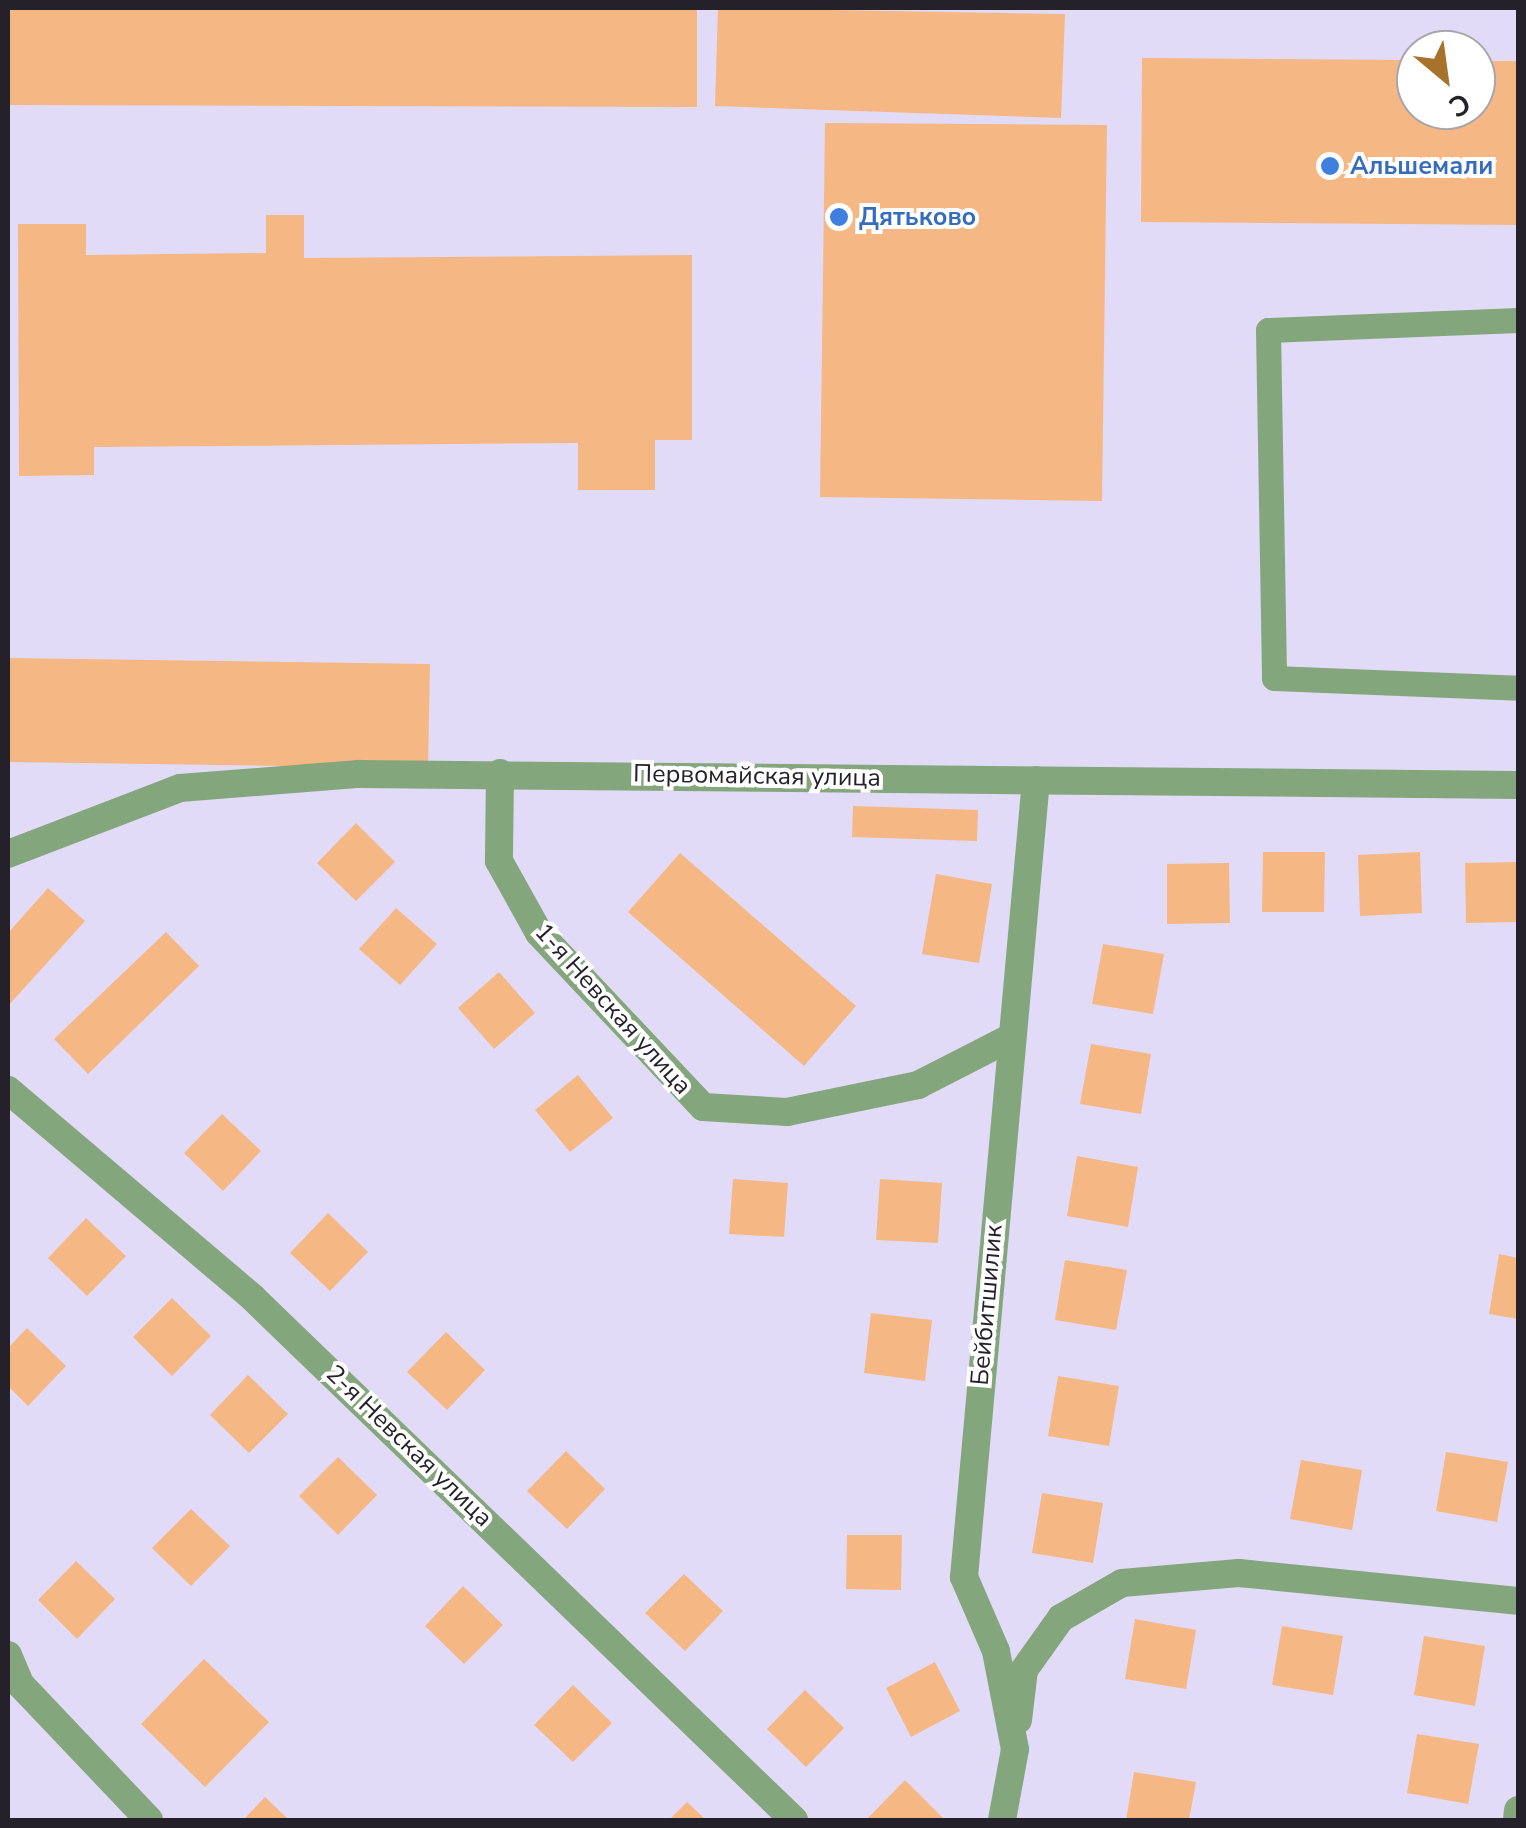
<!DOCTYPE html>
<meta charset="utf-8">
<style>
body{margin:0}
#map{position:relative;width:1526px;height:1828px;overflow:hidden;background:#e2dbf7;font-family:"Nunito Sans",sans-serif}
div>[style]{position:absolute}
.building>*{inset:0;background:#f5b885}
.service>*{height:25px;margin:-12.5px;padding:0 12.5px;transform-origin:12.5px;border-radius:12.5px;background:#84a67c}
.minor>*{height:28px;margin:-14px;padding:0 14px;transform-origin:14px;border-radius:14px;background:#84a67c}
.dots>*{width:28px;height:28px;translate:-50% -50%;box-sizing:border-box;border:5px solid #fff;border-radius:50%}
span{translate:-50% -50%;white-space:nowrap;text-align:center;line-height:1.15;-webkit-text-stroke:8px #fff;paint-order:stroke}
.shop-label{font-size:25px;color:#366cbe;font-weight:700}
.left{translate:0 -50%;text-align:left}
.street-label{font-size:25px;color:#24212b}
.frame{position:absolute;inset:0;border:10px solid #24212b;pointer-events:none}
.north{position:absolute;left:1396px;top:30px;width:100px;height:100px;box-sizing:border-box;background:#fff;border:2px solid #a7a6aa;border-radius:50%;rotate:151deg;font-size:28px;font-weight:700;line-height:40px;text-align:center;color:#24212b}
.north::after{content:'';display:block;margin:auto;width:35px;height:45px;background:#a7722c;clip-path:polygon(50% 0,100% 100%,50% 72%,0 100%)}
</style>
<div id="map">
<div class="building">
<i style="clip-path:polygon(8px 8px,697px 8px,697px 107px,8px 105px)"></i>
<i style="clip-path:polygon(718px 8px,1065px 14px,1061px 118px,715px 106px)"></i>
<i style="clip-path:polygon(1142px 58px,1416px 60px,1416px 110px,1476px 110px,1476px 61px,1518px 61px,1518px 225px,1141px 222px)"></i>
<i style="clip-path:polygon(825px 123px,1107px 125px,1102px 501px,820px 497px)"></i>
<i style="clip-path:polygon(266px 215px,304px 215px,304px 258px,692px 255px,692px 440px,655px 440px,655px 490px,578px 490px,578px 443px,94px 447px,94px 475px,19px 476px,18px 224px,86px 224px,86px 255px,266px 253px)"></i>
<i style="clip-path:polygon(8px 658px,430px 664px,428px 768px,8px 762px)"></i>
<i style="clip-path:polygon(853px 806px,978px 810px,977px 841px,852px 837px)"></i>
<i style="clip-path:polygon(356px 823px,395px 862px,356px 901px,317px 863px)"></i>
<i style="clip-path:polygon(1263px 852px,1325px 852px,1324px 912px,1262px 912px)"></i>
<i style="clip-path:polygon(1420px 852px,1422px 913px,1360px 916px,1358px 855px)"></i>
<i style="clip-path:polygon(680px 853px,856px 1006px,804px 1066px,628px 912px)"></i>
<i style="clip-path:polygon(1518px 862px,1518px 922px,1466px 923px,1465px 863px)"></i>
<i style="clip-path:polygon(1229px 863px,1230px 923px,1167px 924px,1167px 864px)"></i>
<i style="clip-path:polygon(936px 874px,992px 884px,979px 963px,922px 954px)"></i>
<i style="clip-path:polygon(48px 888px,85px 921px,8px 1006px,8px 933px)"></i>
<i style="clip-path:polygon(396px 908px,437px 944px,400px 985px,359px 949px)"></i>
<i style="clip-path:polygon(166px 932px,199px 966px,88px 1074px,54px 1039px)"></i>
<i style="clip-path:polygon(1103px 944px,1164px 954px,1153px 1014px,1092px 1004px)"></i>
<i style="clip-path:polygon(499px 972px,535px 1013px,494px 1049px,458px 1008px)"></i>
<i style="clip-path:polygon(1091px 1044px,1151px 1054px,1141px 1114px,1080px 1104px)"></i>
<i style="clip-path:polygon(578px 1075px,613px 1118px,570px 1152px,535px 1110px)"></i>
<i style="clip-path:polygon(222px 1114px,261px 1151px,223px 1191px,184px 1153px)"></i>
<i style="clip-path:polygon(1077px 1156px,1138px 1167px,1128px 1227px,1067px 1216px)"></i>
<i style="clip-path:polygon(733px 1179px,788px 1183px,784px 1237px,729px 1234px)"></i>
<i style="clip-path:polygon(880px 1179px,942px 1183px,938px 1243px,876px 1240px)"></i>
<i style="clip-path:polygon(328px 1213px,368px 1252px,330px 1291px,290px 1253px)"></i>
<i style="clip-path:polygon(86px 1218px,126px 1256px,87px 1296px,48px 1258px)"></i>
<i style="clip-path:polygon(1499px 1254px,1518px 1258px,1518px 1319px,1489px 1314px)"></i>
<i style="clip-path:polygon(1065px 1260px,1127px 1270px,1116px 1330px,1055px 1320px)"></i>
<i style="clip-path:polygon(172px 1298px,211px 1336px,172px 1376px,133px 1337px)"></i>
<i style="clip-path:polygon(871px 1313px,932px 1320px,925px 1381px,864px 1373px)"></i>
<i style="clip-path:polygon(27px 1328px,66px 1366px,28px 1406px,8px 1386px,8px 1348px)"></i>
<i style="clip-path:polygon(446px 1332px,485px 1370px,447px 1410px,407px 1372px)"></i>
<i style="clip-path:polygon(248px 1375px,288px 1414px,249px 1453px,210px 1415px)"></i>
<i style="clip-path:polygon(1058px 1376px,1119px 1386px,1109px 1446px,1048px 1436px)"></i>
<i style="clip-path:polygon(566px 1451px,605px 1489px,567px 1529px,527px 1491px)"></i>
<i style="clip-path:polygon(1446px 1452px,1508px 1462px,1497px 1522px,1436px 1511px)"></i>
<i style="clip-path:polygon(338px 1457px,377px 1495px,338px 1535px,299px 1496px)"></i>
<i style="clip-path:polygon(1301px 1460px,1362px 1470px,1352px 1530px,1290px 1519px)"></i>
<i style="clip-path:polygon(1042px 1493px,1103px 1503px,1093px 1563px,1032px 1553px)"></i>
<i style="clip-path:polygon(191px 1509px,230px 1546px,191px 1586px,152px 1548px)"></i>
<i style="clip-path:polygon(847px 1535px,902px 1535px,901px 1590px,846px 1589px)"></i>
<i style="clip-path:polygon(76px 1561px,115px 1599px,77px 1639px,38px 1600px)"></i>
<i style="clip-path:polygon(684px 1574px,723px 1611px,685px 1651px,645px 1613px)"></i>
<i style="clip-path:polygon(463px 1586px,503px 1625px,464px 1664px,425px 1626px)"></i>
<i style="clip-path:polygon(1135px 1619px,1196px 1630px,1186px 1689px,1125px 1679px)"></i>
<i style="clip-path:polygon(1282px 1626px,1343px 1636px,1333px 1695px,1272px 1685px)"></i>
<i style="clip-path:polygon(1424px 1636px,1485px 1646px,1475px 1706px,1414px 1695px)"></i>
<i style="clip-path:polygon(204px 1659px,269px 1722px,205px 1787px,141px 1724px)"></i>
<i style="clip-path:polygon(935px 1662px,960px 1711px,911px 1737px,886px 1688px)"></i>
<i style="clip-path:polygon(573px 1685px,612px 1723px,573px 1762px,534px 1725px)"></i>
<i style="clip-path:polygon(805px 1690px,844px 1728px,806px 1767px,767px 1729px)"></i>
<i style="clip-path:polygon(1417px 1734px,1479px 1744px,1468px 1804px,1407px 1793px)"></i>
<i style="clip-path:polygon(1134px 1772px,1196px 1782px,1189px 1820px,1126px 1820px)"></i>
<i style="clip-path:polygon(905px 1780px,944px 1819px,866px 1820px)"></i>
<i style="clip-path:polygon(265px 1797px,289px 1820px,243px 1820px)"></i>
<i style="clip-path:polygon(687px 1802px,706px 1820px,669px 1820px)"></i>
</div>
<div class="service">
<i style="left:1518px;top:320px;width:250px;rotate:177.7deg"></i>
<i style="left:1268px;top:330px;width:348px;rotate:89deg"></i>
<i style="left:1274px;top:678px;width:244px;rotate:2.3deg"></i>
</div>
<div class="minor">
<i style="left:500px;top:773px;width:88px;rotate:90.7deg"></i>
<i style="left:499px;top:861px;width:82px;rotate:60.9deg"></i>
<i style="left:539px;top:933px;width:239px;rotate:46.7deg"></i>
<i style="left:703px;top:1107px;width:84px;rotate:3.4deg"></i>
<i style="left:787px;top:1112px;width:134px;rotate:-11.6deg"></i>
<i style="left:918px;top:1085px;width:106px;rotate:-27.1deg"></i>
<i style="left:8px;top:854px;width:184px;rotate:-21deg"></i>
<i style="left:180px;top:788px;width:180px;rotate:-4.5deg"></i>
<i style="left:359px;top:774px;width:1159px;rotate:0.54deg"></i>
<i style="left:8px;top:1090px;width:321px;rotate:40.3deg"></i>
<i style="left:253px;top:1298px;width:752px;rotate:43.98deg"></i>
<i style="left:8px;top:1655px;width:33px;rotate:67deg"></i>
<i style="left:21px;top:1685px;width:186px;rotate:46.5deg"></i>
<i style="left:1018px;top:1720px;width:50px;rotate:-83.2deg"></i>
<i style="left:1024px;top:1670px;width:64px;rotate:-54.6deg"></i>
<i style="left:1061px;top:1618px;width:70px;rotate:-29.8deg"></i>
<i style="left:1122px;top:1583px;width:117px;rotate:-4.9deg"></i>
<i style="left:1239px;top:1573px;width:280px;rotate:5.7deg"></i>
<i style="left:1002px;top:1820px;width:72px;rotate:-79.6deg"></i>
<i style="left:1015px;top:1749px;width:100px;rotate:-101deg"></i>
<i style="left:996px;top:1651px;width:81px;rotate:-113.4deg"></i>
<i style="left:964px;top:1577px;width:800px;rotate:-84.84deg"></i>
<i style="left:1517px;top:1820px;width:10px;rotate:-84deg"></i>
</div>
<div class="dots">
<i style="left:1330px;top:166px;background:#3f7fe0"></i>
<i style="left:839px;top:217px;background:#3f7fe0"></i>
</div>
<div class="shop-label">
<span class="left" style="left:1350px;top:166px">Альшемали</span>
<span class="left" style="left:859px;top:217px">Дятьково</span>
</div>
<div class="street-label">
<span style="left:757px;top:776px;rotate:1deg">Первомайская улица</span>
<span style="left:613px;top:1009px;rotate:48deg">1-я Невская улица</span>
<span style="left:987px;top:1305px;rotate:-85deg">Бейбитшилик</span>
<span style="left:409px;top:1446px;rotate:44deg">2-я Невская улица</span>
</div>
<div class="frame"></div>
<div class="north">С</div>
</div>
